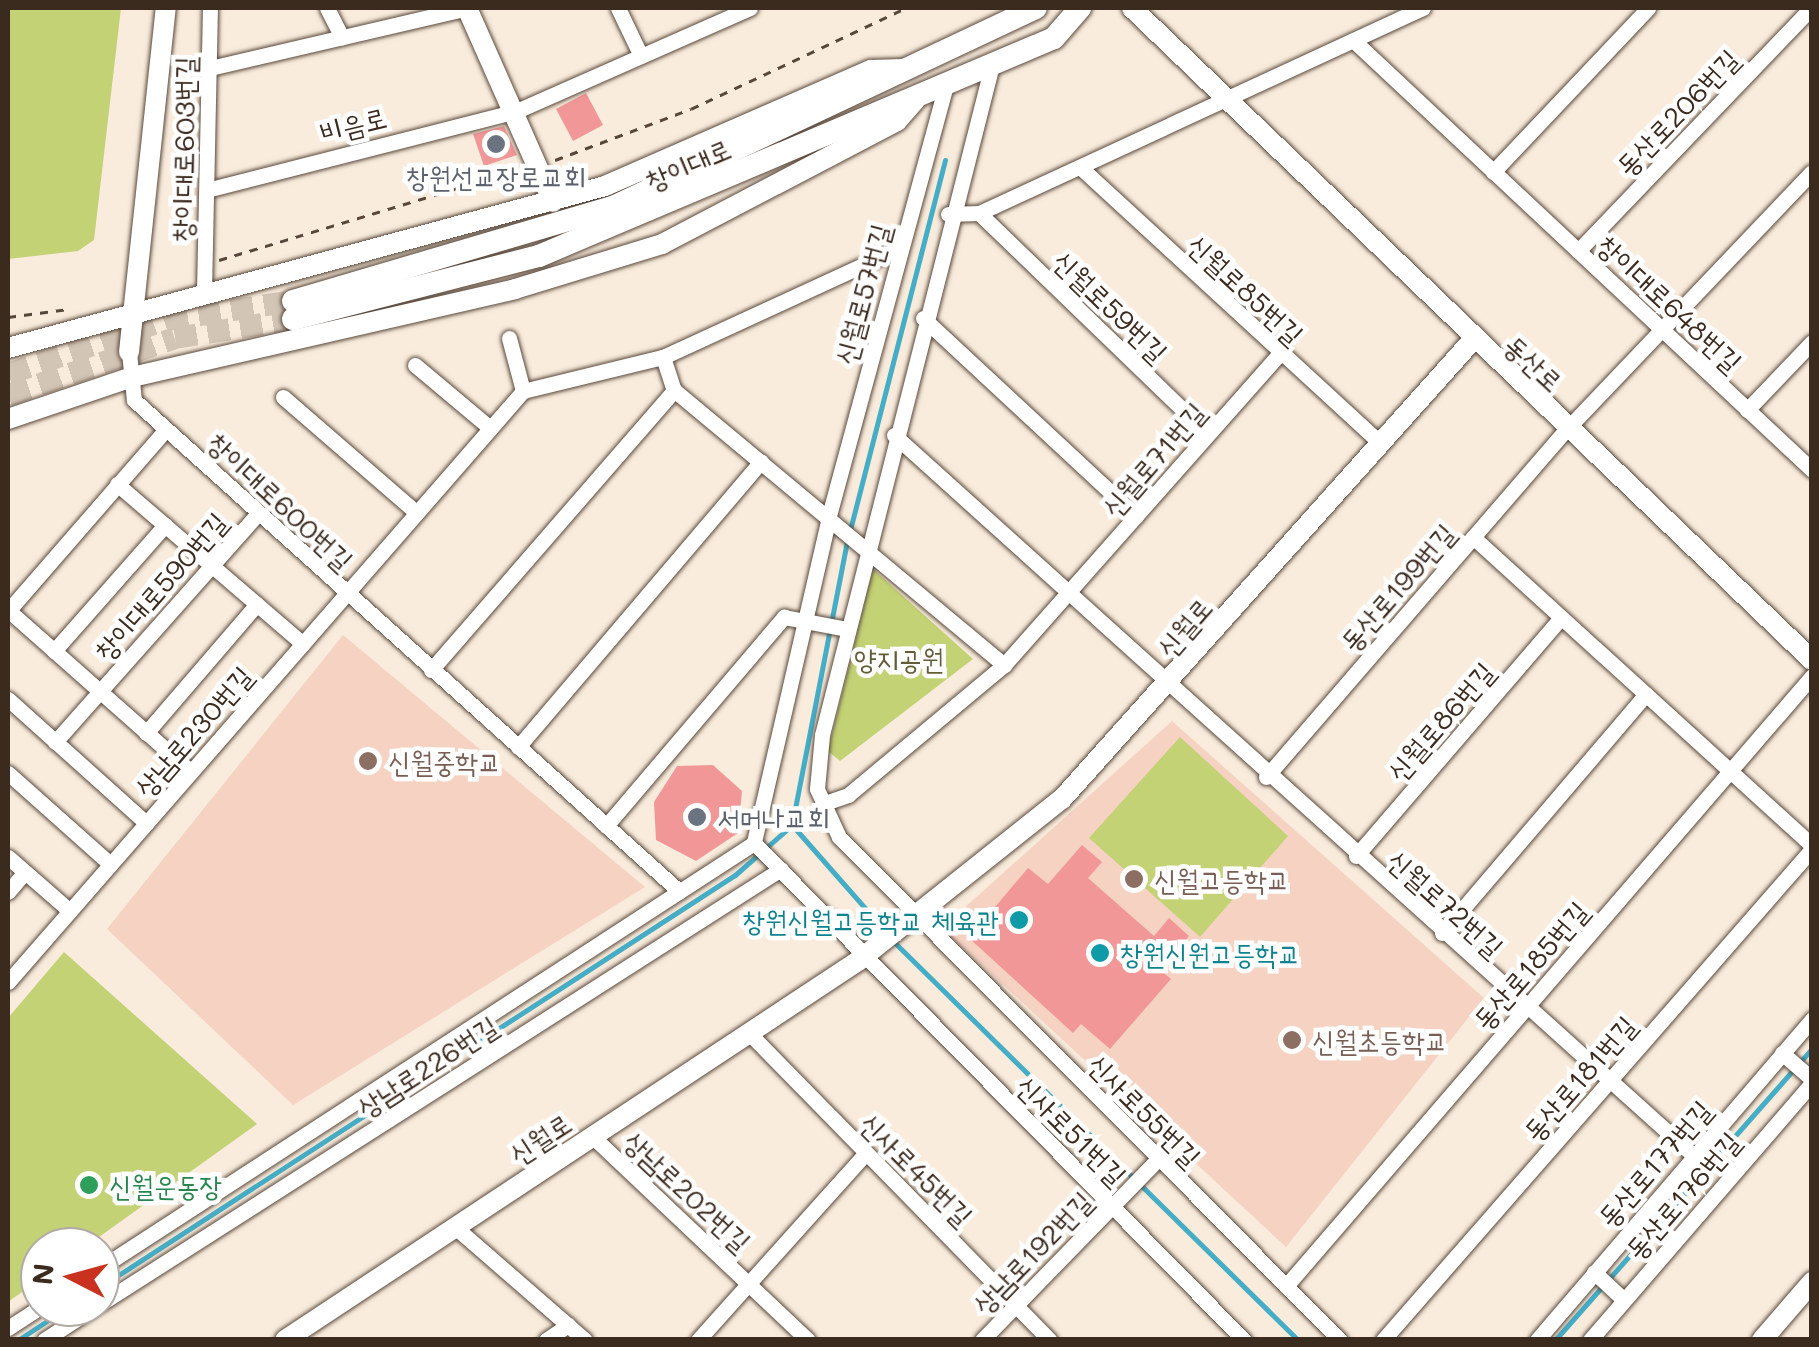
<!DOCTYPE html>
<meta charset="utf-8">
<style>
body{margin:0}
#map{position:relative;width:1819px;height:1347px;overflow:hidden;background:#f9ecdc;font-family:Mali,"Poor Story",sans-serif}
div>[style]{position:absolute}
.built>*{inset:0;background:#f6d2c3}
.green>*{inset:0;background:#c3d274}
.stream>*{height:5px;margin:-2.5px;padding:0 2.5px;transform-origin:2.5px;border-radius:2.5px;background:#45adc5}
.building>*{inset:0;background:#f19797}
.primary-tunnel>*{height:22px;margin-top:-11px;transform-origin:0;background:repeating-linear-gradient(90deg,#d3c5b6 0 22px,transparent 0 33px)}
.path>*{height:2.5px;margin-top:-1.25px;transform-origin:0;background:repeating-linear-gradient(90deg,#58473a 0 8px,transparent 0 16px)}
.roads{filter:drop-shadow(0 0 2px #58473a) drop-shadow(0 0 2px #58473a)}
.street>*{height:15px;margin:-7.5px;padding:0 7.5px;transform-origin:7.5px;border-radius:7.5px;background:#fff}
.secondary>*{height:20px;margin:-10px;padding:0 10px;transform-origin:10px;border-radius:10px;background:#fff}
.primary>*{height:22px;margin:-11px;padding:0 11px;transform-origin:11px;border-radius:11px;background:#fff}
.dots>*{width:28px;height:28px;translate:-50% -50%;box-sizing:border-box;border:5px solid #fff;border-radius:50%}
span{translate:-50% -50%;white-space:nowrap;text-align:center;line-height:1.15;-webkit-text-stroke:9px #fff;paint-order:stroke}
.street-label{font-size:28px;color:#3b2a1e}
.worship-label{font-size:28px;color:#5b616d}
.left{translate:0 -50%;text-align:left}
.park-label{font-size:28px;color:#645c38}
.education-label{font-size:28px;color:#785e54}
.culture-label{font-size:28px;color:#0d838f}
.right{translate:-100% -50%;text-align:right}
.leisure-label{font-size:28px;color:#27864d}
.frame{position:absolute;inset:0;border:10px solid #3b2a1e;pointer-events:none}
.north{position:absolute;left:20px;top:1227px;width:100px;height:100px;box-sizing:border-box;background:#fff;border:2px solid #b1aaa5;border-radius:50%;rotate:276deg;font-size:28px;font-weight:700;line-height:40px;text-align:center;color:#3b2a1e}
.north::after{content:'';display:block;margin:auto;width:35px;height:45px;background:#c8321e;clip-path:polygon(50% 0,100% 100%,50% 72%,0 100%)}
</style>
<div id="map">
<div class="built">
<i style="clip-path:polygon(343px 635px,645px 887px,293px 1105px,107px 929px)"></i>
<i style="clip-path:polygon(1172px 721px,1484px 998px,1286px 1247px,942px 928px)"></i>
</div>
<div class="green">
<i style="clip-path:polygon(8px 8px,121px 8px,94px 240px,78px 251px,8px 259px)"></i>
<i style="clip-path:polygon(873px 569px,973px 659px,840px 761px,828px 751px)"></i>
<i style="clip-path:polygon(1180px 737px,1288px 836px,1200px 937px,1089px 838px)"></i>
<i style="clip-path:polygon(64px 952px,257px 1124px,85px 1247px,40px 1247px,40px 1279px,8px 1302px,8px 1018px)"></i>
</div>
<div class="stream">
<i style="left:850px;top:530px;width:382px;rotate:-75.6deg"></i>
<i style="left:847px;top:541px;width:289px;rotate:101deg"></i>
<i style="left:792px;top:825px;width:144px;rotate:48.7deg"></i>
<i style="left:894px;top:942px;width:567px;rotate:44.57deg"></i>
<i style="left:100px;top:1287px;width:757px;rotate:-32.98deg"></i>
<i style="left:735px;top:875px;width:76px;rotate:-41.3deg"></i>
<i style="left:18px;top:1340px;width:60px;rotate:-33.4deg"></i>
<i style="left:1555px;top:1340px;width:389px;rotate:-48.6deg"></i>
</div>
<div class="building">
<i style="clip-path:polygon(586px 93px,603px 125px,573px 141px,556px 109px)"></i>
<i style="clip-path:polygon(504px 126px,517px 155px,484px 166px,473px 134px)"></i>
<i style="clip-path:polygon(713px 765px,742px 791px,738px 833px,696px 861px,656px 840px,654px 802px,677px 766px)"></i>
<i style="clip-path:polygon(1082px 845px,1102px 862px,1088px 878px,1154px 936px,1169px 918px,1189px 936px,1160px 970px,1171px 979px,1110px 1049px,1081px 1024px,1073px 1033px,969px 938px,1028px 868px,1048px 884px)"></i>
</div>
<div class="primary-tunnel">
<i style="left:8px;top:374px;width:167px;rotate:-18.9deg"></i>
<i style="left:166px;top:320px;width:128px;rotate:-8.5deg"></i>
<i style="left:8px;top:395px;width:176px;rotate:-18.8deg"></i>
<i style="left:175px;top:338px;width:120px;rotate:-9.1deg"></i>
</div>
<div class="path">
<i style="left:555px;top:160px;width:145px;rotate:-20.6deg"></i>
<i style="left:691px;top:109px;width:238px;rotate:-25.2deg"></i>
<i style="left:219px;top:260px;width:312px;rotate:-16.8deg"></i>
<i style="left:8px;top:317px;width:61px;rotate:-7.6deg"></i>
</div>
<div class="roads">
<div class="street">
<i style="left:327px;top:8px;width:33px;rotate:63deg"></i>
<i style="left:618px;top:8px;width:53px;rotate:64.4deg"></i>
<i style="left:1353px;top:40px;width:629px;rotate:43.13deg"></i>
<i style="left:992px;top:65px;width:691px;rotate:104.24deg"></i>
<i style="left:822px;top:735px;width:54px;rotate:95.3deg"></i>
<i style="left:817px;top:789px;width:53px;rotate:65.4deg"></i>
<i style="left:839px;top:837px;width:710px;rotate:45.11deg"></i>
<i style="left:210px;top:68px;width:264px;rotate:-13.1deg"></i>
<i style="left:946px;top:85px;width:448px;rotate:105.2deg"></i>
<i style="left:829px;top:517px;width:335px;rotate:103deg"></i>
<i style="left:754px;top:843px;width:698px;rotate:45.41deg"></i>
<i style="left:1080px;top:167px;width:409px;rotate:42.6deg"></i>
<i style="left:1493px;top:172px;width:226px;rotate:-46.6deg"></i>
<i style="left:207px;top:190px;width:317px;rotate:-14.3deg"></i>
<i style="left:514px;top:112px;width:258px;rotate:-23.8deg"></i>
<i style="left:979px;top:213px;width:318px;rotate:44deg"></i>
<i style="left:948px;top:214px;width:31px;rotate:-2deg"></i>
<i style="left:979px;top:213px;width:489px;rotate:-24.8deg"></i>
<i style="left:1578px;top:251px;width:337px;rotate:-46.2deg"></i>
<i style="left:204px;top:292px;width:284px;rotate:-88.8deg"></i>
<i style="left:923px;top:318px;width:291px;rotate:42.9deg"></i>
<i style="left:509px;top:338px;width:55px;rotate:75.2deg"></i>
<i style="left:129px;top:352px;width:48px;rotate:84.1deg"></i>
<i style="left:134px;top:400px;width:734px;rotate:42.02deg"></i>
<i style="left:663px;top:357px;width:35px;rotate:72deg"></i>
<i style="left:674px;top:390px;width:430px;rotate:39.8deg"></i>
<i style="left:415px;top:365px;width:98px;rotate:40deg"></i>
<i style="left:283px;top:397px;width:177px;rotate:40.9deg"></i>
<i style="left:1747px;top:410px;width:94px;rotate:-46.3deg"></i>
<i style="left:894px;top:435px;width:1076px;rotate:42.02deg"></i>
<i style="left:117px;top:484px;width:245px;rotate:40.7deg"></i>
<i style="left:1473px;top:537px;width:459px;rotate:42.3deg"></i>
<i style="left:8px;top:610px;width:244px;rotate:41.5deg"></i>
<i style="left:8px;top:611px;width:241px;rotate:-49deg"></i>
<i style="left:54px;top:651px;width:168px;rotate:-48.6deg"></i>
<i style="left:431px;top:670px;width:371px;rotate:-49deg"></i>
<i style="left:8px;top:699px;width:186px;rotate:41.9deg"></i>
<i style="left:146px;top:733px;width:170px;rotate:-49.3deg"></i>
<i style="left:55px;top:742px;width:306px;rotate:-48.4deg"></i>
<i style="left:518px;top:747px;width:375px;rotate:-49.6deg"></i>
<i style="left:8px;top:773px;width:137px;rotate:41.7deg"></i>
<i style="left:1266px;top:777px;width:459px;rotate:-49.2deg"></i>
<i style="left:1566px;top:430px;width:356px;rotate:-46.4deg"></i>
<i style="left:822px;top:804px;width:28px;rotate:-19deg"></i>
<i style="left:848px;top:795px;width:203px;rotate:-39.8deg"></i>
<i style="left:1004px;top:665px;width:414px;rotate:-48.5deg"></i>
<i style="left:606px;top:826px;width:275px;rotate:-49.6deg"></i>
<i style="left:784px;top:617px;width:64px;rotate:10.8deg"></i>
<i style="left:1356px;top:856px;width:314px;rotate:-49.3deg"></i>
<i style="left:8px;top:857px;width:82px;rotate:41.1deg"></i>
<i style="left:8px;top:892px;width:26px;rotate:-50deg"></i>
<i style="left:1442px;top:933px;width:314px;rotate:-49.5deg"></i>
<i style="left:8px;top:982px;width:784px;rotate:-48.93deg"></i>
<i style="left:523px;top:391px;width:144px;rotate:-13.7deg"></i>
<i style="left:663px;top:357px;width:261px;rotate:-24.7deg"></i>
<i style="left:749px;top:1033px;width:430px;rotate:45.6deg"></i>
<i style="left:1782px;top:1053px;width:40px;rotate:41deg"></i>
<i style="left:592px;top:1136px;width:297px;rotate:43.4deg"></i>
<i style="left:455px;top:1227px;width:172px;rotate:41deg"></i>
<i style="left:100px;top:1268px;width:780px;rotate:-33.02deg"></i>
<i style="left:1594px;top:1272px;width:41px;rotate:43deg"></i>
<i style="left:1286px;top:1286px;width:805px;rotate:-49.23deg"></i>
<i style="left:100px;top:1304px;width:808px;rotate:-32.57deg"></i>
<i style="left:8px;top:1328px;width:38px;rotate:-33deg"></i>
<i style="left:44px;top:1340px;width:61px;rotate:-32.9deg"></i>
<i style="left:546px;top:1340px;width:27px;rotate:-34deg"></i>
<i style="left:698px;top:1340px;width:251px;rotate:-48.1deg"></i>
<i style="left:982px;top:1340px;width:252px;rotate:-45.8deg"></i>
<i style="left:1383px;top:1340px;width:652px;rotate:-48.86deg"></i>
<i style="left:1537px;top:1340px;width:423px;rotate:-49.4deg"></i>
<i style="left:1590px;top:1340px;width:340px;rotate:-49.2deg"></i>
</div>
<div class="secondary">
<i style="left:467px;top:8px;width:212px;rotate:66.1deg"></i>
<i style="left:1132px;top:8px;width:942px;rotate:43.8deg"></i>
<i style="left:8px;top:348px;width:619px;rotate:-15.18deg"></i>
<i style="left:605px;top:186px;width:290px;rotate:-23.6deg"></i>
<i style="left:871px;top:70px;width:32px;rotate:-2deg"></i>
<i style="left:129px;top:352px;width:346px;rotate:-83.9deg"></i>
<i style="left:8px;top:419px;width:131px;rotate:-18.7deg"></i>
<i style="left:132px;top:377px;width:393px;rotate:-12.9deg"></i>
<i style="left:515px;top:289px;width:154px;rotate:-17deg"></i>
<i style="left:662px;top:244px;width:265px;rotate:-27.6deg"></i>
<i style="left:897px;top:121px;width:28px;rotate:-49deg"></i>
<i style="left:285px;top:1340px;width:687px;rotate:-33.48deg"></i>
<i style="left:858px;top:961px;width:260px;rotate:-38.5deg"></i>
<i style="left:1062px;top:799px;width:613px;rotate:-48.17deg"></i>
<i style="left:1762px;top:1340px;width:77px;rotate:-49.2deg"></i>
</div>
<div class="primary">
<i style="left:293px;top:301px;width:336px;rotate:-16.4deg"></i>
<i style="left:615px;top:206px;width:465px;rotate:-25.2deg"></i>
<i style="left:293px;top:319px;width:254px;rotate:-14.4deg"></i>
<i style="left:539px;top:256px;width:559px;rotate:-22.94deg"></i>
<i style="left:1054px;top:38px;width:40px;rotate:-49deg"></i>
</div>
</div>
<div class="dots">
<i style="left:496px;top:144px;background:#6b7280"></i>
<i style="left:368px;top:761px;background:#8d6e63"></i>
<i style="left:697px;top:817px;background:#6b7280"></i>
<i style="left:1134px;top:879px;background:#8d6e63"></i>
<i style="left:1019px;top:920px;background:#0f9aa8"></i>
<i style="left:1100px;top:953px;background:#0f9aa8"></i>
<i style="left:1292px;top:1040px;background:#8d6e63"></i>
<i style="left:89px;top:1185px;background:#2e9e5b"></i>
</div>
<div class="street-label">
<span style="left:1677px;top:112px;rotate:-46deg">동산로206번길</span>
<span style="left:353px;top:124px;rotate:-14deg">비음로</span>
<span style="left:183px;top:149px;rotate:-89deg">창이대로603번길</span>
<span style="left:688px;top:164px;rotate:-23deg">창이대로</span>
<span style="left:1246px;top:289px;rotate:43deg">신월로85번길</span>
<span style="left:862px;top:294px;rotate:-75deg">신월로57번길</span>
<span style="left:1670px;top:303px;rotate:43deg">창이대로648번길</span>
<span style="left:1111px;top:306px;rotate:44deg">신월로59번길</span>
<span style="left:1534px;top:363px;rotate:43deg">동산로</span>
<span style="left:1153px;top:459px;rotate:-49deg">신월로71번길</span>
<span style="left:281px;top:501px;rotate:43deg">창이대로600번길</span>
<span style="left:160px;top:586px;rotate:-49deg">창이대로590번길</span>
<span style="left:1397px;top:587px;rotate:-49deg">동산로199번길</span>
<span style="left:1184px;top:627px;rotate:-49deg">신월로</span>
<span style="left:1440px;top:721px;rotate:-49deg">신월로86번길</span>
<span style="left:193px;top:731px;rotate:-49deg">상남로230번길</span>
<span style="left:1446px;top:903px;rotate:42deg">신월로72번길</span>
<span style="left:1530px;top:965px;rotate:-49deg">동산로185번길</span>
<span style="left:427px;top:1066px;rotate:-33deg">상남로226번길</span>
<span style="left:1579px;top:1078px;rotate:-49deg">동산로181번길</span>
<span style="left:1145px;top:1110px;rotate:45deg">신사로55번길</span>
<span style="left:1072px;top:1130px;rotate:45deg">신사로51번길</span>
<span style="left:540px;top:1138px;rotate:-33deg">신월로</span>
<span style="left:1654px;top:1163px;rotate:-49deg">동산로177번길</span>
<span style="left:917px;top:1169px;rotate:45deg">신사로45번길</span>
<span style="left:688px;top:1191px;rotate:43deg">상남로202번길</span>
<span style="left:1682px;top:1195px;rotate:-49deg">동산로176번길</span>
<span style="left:1032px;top:1252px;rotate:-46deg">상남로192번길</span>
</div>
<div class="worship-label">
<span style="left:496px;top:176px">창원선교장로교회</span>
<span class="left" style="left:717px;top:817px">서머나교회</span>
</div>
<div class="park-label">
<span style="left:899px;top:658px">양지공원</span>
</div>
<div class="education-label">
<span class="left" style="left:388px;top:761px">신월중학교</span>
<span class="left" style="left:1154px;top:879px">신월고등학교</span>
<span class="left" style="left:1312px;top:1040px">신월초등학교</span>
</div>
<div class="culture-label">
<span class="right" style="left:999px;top:920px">창원신월고등학교 체육관</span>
<span class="left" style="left:1120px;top:953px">창원신원고등학교</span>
</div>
<div class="leisure-label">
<span class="left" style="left:109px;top:1185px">신월운동장</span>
</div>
<div class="frame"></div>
<div class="north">N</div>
</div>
